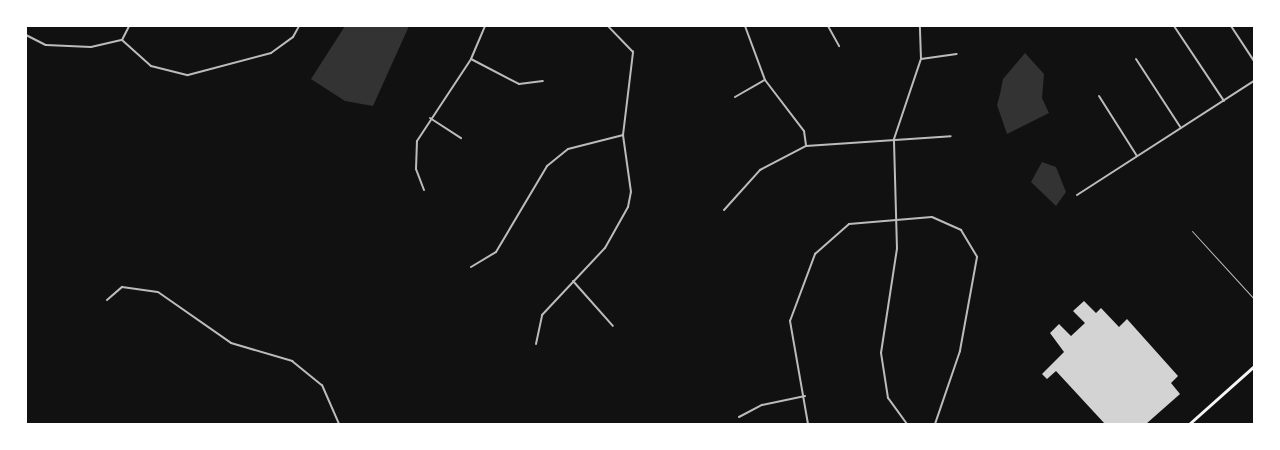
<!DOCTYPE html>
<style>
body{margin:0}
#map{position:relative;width:1280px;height:450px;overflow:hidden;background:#111;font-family:Figtree,sans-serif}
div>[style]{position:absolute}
.water>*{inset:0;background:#333}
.building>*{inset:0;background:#d3d3d3}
.service>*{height:1px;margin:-0.5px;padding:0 0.5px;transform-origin:0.5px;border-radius:0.5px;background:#bcbcbc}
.minor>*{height:2px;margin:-1px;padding:0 1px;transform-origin:1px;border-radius:1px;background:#bcbcbc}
.primary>*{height:3px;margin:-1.5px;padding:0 1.5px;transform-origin:1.5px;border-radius:1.5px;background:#f5f5f5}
span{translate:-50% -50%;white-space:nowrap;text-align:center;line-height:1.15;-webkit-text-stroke:4.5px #fff;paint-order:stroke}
.frame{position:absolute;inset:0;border:27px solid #fff;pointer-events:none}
</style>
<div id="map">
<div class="water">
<i style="clip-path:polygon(345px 26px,409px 26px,373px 106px,345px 101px,311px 79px)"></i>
<i style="clip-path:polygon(1025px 53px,1044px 74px,1042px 98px,1049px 113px,1007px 134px,997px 105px,1000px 94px,1003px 79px)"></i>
<i style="clip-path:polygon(1042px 162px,1056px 167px,1066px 192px,1056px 206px,1031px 182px)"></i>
</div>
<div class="building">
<i style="clip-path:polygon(1084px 301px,1096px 313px,1101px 308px,1119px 327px,1127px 319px,1178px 376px,1171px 383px,1180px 394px,1146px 424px,1105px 424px,1056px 371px,1047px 379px,1042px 374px,1064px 352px,1050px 333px,1059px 324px,1071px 336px,1085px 323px,1073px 311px)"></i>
</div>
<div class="service">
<i style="left:1192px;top:231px;width:92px;rotate:47.6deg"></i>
</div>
<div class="minor">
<i style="left:745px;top:26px;width:58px;rotate:69.7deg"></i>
<i style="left:765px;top:80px;width:64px;rotate:52.6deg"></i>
<i style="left:804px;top:131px;width:15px;rotate:82deg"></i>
<i style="left:828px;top:26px;width:23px;rotate:61deg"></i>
<i style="left:1174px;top:26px;width:90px;rotate:56.3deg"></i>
<i style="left:1231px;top:26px;width:42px;rotate:56.7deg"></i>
<i style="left:26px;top:35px;width:22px;rotate:27deg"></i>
<i style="left:46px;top:45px;width:45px;rotate:2.5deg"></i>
<i style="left:91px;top:47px;width:31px;rotate:-13deg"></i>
<i style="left:122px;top:40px;width:39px;rotate:42deg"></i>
<i style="left:151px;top:66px;width:38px;rotate:14deg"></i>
<i style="left:188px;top:75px;width:86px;rotate:-14.8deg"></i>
<i style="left:271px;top:53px;width:27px;rotate:-36deg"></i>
<i style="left:293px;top:37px;width:13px;rotate:-61deg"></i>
<i style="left:122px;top:40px;width:16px;rotate:-63deg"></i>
<i style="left:471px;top:59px;width:54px;rotate:27.5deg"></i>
<i style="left:519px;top:84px;width:24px;rotate:-7deg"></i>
<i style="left:921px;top:59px;width:36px;rotate:-8deg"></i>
<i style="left:1136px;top:59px;width:82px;rotate:56.9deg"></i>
<i style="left:1099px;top:96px;width:71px;rotate:57.7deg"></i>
<i style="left:735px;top:97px;width:34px;rotate:-30deg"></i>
<i style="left:430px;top:118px;width:37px;rotate:33deg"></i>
<i style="left:424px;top:190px;width:22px;rotate:-111deg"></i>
<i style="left:416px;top:169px;width:28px;rotate:-88deg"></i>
<i style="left:417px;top:141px;width:98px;rotate:-56.6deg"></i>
<i style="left:471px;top:59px;width:36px;rotate:-67deg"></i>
<i style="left:1077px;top:195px;width:211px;rotate:-32.8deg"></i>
<i style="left:724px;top:210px;width:54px;rotate:-48deg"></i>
<i style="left:760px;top:170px;width:52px;rotate:-27.6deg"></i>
<i style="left:806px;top:146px;width:145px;rotate:-3.9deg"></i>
<i style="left:471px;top:267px;width:29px;rotate:-31deg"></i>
<i style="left:496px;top:252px;width:100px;rotate:-59.3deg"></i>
<i style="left:547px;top:166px;width:27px;rotate:-39deg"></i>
<i style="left:568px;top:149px;width:57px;rotate:-14.3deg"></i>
<i style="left:573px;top:281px;width:60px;rotate:48.4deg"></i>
<i style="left:107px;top:300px;width:20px;rotate:-41deg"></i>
<i style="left:122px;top:287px;width:36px;rotate:8deg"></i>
<i style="left:158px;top:292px;width:89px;rotate:34.9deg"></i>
<i style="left:231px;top:343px;width:64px;rotate:16.4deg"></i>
<i style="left:292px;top:361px;width:38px;rotate:39deg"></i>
<i style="left:322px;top:385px;width:43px;rotate:66.4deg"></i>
<i style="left:536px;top:344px;width:30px;rotate:-78deg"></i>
<i style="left:542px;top:315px;width:92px;rotate:-46.8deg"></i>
<i style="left:605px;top:248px;width:47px;rotate:-60.7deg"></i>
<i style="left:628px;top:207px;width:15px;rotate:-79deg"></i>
<i style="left:631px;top:192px;width:58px;rotate:-98deg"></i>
<i style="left:623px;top:135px;width:84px;rotate:-83.1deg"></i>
<i style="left:633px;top:52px;width:36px;rotate:-134deg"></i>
<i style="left:739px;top:417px;width:26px;rotate:-28deg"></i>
<i style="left:762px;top:405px;width:44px;rotate:-11.8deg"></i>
<i style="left:808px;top:424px;width:105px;rotate:-99.9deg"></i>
<i style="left:790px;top:321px;width:72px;rotate:-69.5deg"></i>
<i style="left:815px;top:254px;width:45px;rotate:-41.4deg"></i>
<i style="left:849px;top:224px;width:83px;rotate:-4.8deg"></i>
<i style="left:932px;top:217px;width:32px;rotate:24deg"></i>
<i style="left:961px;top:230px;width:31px;rotate:59deg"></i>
<i style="left:977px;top:257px;width:96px;rotate:100.3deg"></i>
<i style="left:960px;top:351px;width:77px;rotate:108.9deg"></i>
<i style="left:907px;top:424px;width:32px;rotate:-126deg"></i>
<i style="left:888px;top:398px;width:46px;rotate:-98.8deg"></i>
<i style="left:881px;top:353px;width:105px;rotate:-81.3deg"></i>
<i style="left:897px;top:249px;width:110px;rotate:-91.6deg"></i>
<i style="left:894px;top:139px;width:84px;rotate:-71.4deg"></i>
<i style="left:921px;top:59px;width:33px;rotate:-92deg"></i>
</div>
<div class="primary">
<i style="left:1189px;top:424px;width:87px;rotate:-41.7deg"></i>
</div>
<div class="frame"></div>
</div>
